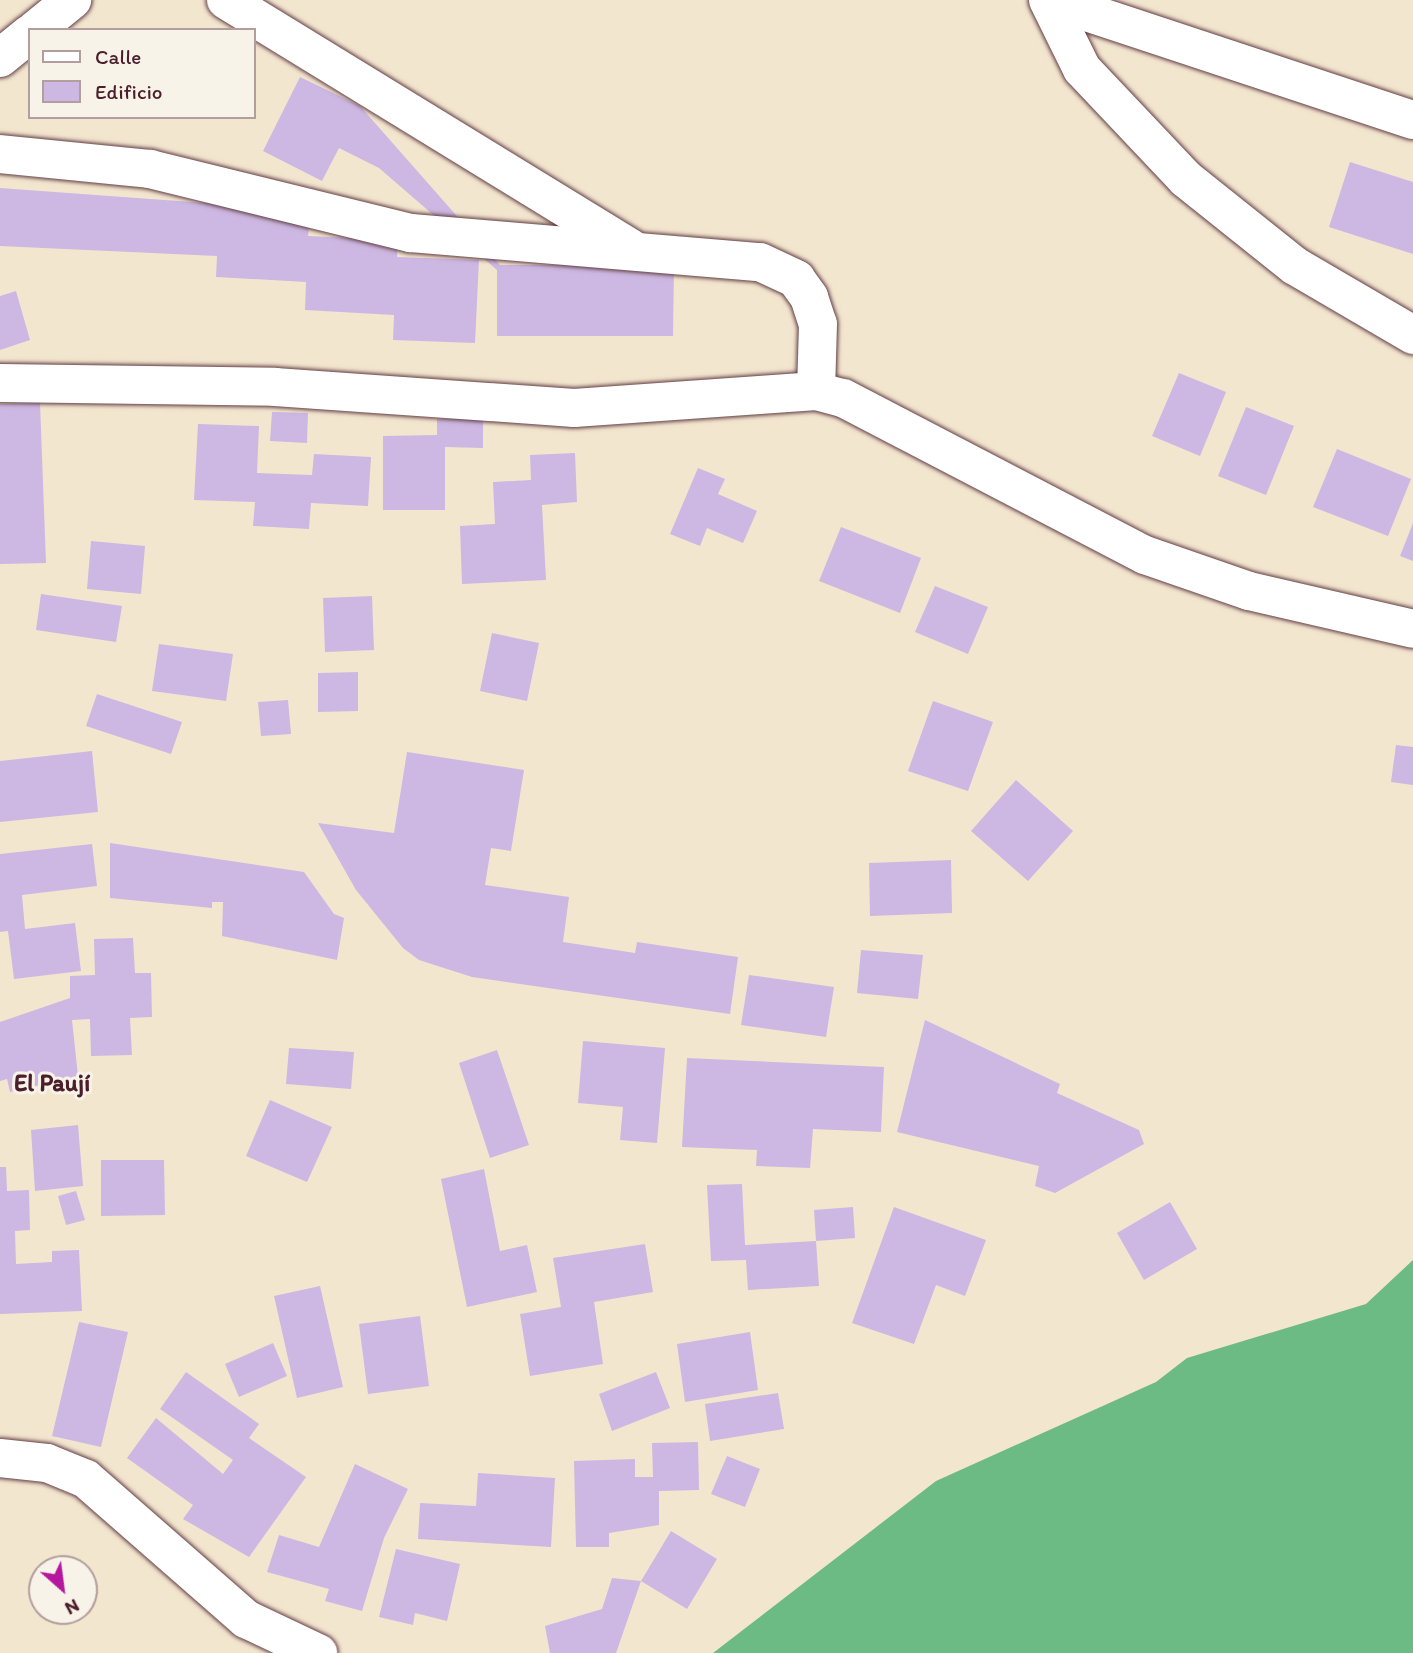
<!DOCTYPE html>
<meta charset="utf-8">
<style>
body{margin:0}
#map{position:relative;width:1413px;height:1653px;overflow:hidden;background:#f3e6cf;font-family:Itim,sans-serif}
div>[style]{position:absolute}
.forest>*{inset:0;background:#6cbb84}
.building>*{inset:0;background:#ccb8e2}
.roads{filter:drop-shadow(0 0 2px #633d44) drop-shadow(0 0 2px #633d44)}
.minor>*{height:38px;margin:-19px;padding:0 19px;transform-origin:19px;border-radius:19px;background:#fff}
.major>*{height:38px;margin:-19px;padding:0 19px;transform-origin:19px;border-radius:19px;background:#fff}
span{translate:-50% -50%;white-space:nowrap;text-align:center;line-height:1.15;-webkit-text-stroke:6px #f7f3e8;paint-order:stroke}
.neighbourhood-label{font-size:24px;color:#4a1f2b;font-weight:700}
.legend{position:absolute;left:28px;top:28px;width:228px;height:91px;box-sizing:border-box;background:#f7f3e8;border:2px solid #b29e9c;margin:0;padding:9px 12px;list-style:none;font-size:21px;color:#4a1f2b}
.legend li{display:flex;align-items:center;gap:14px;height:35px}
.legend b{width:35px;border:2px solid #b29e9c}
.north{position:absolute;left:28px;top:1555px;width:70px;height:70px;box-sizing:border-box;background:#f7f3e8;border:2px solid #b29e9c;border-radius:50%;rotate:152deg;font-size:19px;font-weight:700;line-height:28px;text-align:center;color:#4a1f2b}
.north::after{content:'';display:block;margin:auto;width:24px;height:32px;background:#b5179e;clip-path:polygon(50% 0,100% 100%,50% 72%,0 100%)}
</style>
<div id="map">
<div class="forest">
<i style="clip-path:polygon(1413px 1260px,1413px 1653px,713px 1653px,936px 1481px,1156px 1382px,1187px 1358px,1366px 1304px)"></i>
</div>
<div class="building">
<i style="clip-path:polygon(300px 77px,360px 106px,500px 265px,674px 265px,673px 336px,497px 336px,497px 270px,379px 168px,339px 148px,322px 181px,263px 151px)"></i>
<i style="clip-path:polygon(1350px 162px,1413px 182px,1413px 254px,1329px 227px)"></i>
<i style="clip-path:polygon(0 188px,219px 204px,310px 218px,308px 236px,398px 240px,397px 257px,479px 260px,475px 343px,393px 340px,394px 315px,305px 310px,306px 282px,216px 277px,217px 256px,0 246px)"></i>
<i style="clip-path:polygon(16px 291px,30px 340px,0 350px,0 296px)"></i>
<i style="clip-path:polygon(1179px 373px,1226px 392px,1200px 456px,1152px 436px)"></i>
<i style="clip-path:polygon(40px 403px,46px 563px,0 564px,0 404px)"></i>
<i style="clip-path:polygon(1246px 407px,1294px 426px,1266px 495px,1218px 476px)"></i>
<i style="clip-path:polygon(272px 412px,308px 413px,307px 443px,270px 441px)"></i>
<i style="clip-path:polygon(437px 419px,483px 419px,483px 448px,445px 447px,445px 510px,383px 510px,383px 436px,437px 435px)"></i>
<i style="clip-path:polygon(198px 424px,259px 426px,257px 473px,312px 475px,314px 454px,371px 457px,368px 506px,311px 503px,309px 529px,253px 526px,255px 502px,194px 500px)"></i>
<i style="clip-path:polygon(1337px 449px,1411px 479px,1388px 536px,1313px 507px)"></i>
<i style="clip-path:polygon(575px 453px,577px 502px,542px 505px,546px 580px,462px 584px,460px 526px,495px 524px,493px 482px,531px 480px,530px 455px)"></i>
<i style="clip-path:polygon(698px 468px,725px 479px,718px 494px,757px 511px,743px 543px,707px 528px,700px 546px,670px 534px)"></i>
<i style="clip-path:polygon(1413px 523px,1413px 561px,1400px 556px)"></i>
<i style="clip-path:polygon(841px 527px,921px 558px,900px 613px,819px 581px)"></i>
<i style="clip-path:polygon(91px 541px,145px 546px,141px 594px,87px 589px)"></i>
<i style="clip-path:polygon(935px 586px,988px 607px,968px 654px,915px 632px)"></i>
<i style="clip-path:polygon(41px 594px,122px 606px,116px 642px,36px 630px)"></i>
<i style="clip-path:polygon(372px 596px,374px 650px,325px 652px,323px 598px)"></i>
<i style="clip-path:polygon(492px 633px,539px 643px,527px 701px,480px 691px)"></i>
<i style="clip-path:polygon(159px 644px,233px 654px,226px 701px,152px 691px)"></i>
<i style="clip-path:polygon(358px 672px,358px 711px,318px 712px,318px 673px)"></i>
<i style="clip-path:polygon(97px 694px,182px 722px,171px 754px,86px 726px)"></i>
<i style="clip-path:polygon(288px 700px,291px 734px,261px 736px,258px 702px)"></i>
<i style="clip-path:polygon(933px 701px,993px 722px,968px 791px,908px 771px)"></i>
<i style="clip-path:polygon(1396px 745px,1413px 747px,1413px 785px,1391px 782px)"></i>
<i style="clip-path:polygon(92px 751px,98px 812px,0 822px,0 761px)"></i>
<i style="clip-path:polygon(407px 752px,524px 770px,511px 851px,491px 848px,485px 885px,569px 897px,563px 942px,635px 953px,637px 942px,738px 957px,730px 1014px,472px 977px,419px 960px,403px 948px,356px 890px,318px 823px,394px 833px)"></i>
<i style="clip-path:polygon(1016px 780px,1073px 831px,1028px 881px,971px 831px)"></i>
<i style="clip-path:polygon(110px 843px,304px 872px,334px 914px,344px 918px,337px 960px,222px 936px,223px 902px,212px 902px,212px 908px,110px 898px)"></i>
<i style="clip-path:polygon(92px 844px,97px 886px,22px 895px,25px 929px,75px 923px,81px 971px,14px 979px,8px 931px,0 932px,0 854px)"></i>
<i style="clip-path:polygon(951px 860px,952px 913px,870px 916px,869px 863px)"></i>
<i style="clip-path:polygon(133px 938px,135px 973px,151px 973px,152px 1017px,130px 1018px,132px 1055px,91px 1056px,90px 1019px,72px 1020px,78px 1076px,10px 1092px,7px 1079px,0 1081px,0 1022px,70px 998px,70px 976px,95px 975px,94px 939px)"></i>
<i style="clip-path:polygon(861px 950px,923px 955px,918px 999px,857px 993px)"></i>
<i style="clip-path:polygon(749px 975px,834px 987px,826px 1037px,741px 1025px)"></i>
<i style="clip-path:polygon(925px 1020px,1060px 1084px,1057px 1093px,1139px 1130px,1144px 1144px,1055px 1193px,1035px 1186px,1039px 1166px,897px 1132px)"></i>
<i style="clip-path:polygon(583px 1041px,665px 1048px,657px 1143px,620px 1140px,623px 1107px,578px 1103px)"></i>
<i style="clip-path:polygon(289px 1048px,354px 1052px,351px 1089px,286px 1084px)"></i>
<i style="clip-path:polygon(497px 1050px,529px 1145px,490px 1158px,459px 1063px)"></i>
<i style="clip-path:polygon(687px 1058px,884px 1067px,881px 1132px,813px 1129px,810px 1168px,756px 1166px,757px 1150px,682px 1147px)"></i>
<i style="clip-path:polygon(270px 1100px,332px 1127px,307px 1182px,246px 1156px)"></i>
<i style="clip-path:polygon(78px 1125px,83px 1186px,35px 1191px,31px 1130px)"></i>
<i style="clip-path:polygon(101px 1160px,164px 1160px,165px 1215px,101px 1216px)"></i>
<i style="clip-path:polygon(0 1167px,6px 1167px,7px 1191px,29px 1190px,30px 1230px,15px 1231px,16px 1264px,52px 1262px,52px 1251px,79px 1250px,82px 1311px,0 1314px)"></i>
<i style="clip-path:polygon(484px 1169px,500px 1251px,527px 1245px,537px 1292px,467px 1307px,441px 1179px)"></i>
<i style="clip-path:polygon(742px 1184px,745px 1245px,816px 1241px,814px 1210px,853px 1207px,855px 1238px,816px 1241px,819px 1286px,748px 1290px,746px 1260px,711px 1261px,707px 1185px)"></i>
<i style="clip-path:polygon(76px 1191px,85px 1220px,66px 1225px,58px 1196px)"></i>
<i style="clip-path:polygon(1170px 1202px,1197px 1249px,1144px 1280px,1117px 1233px)"></i>
<i style="clip-path:polygon(894px 1207px,986px 1240px,965px 1296px,936px 1285px,914px 1344px,852px 1323px)"></i>
<i style="clip-path:polygon(645px 1244px,653px 1292px,594px 1302px,603px 1364px,530px 1376px,520px 1314px,561px 1307px,553px 1258px)"></i>
<i style="clip-path:polygon(320px 1286px,343px 1387px,297px 1398px,274px 1296px)"></i>
<i style="clip-path:polygon(420px 1316px,429px 1386px,368px 1394px,359px 1324px)"></i>
<i style="clip-path:polygon(79px 1322px,128px 1332px,101px 1447px,52px 1436px)"></i>
<i style="clip-path:polygon(750px 1332px,758px 1390px,685px 1402px,677px 1344px)"></i>
<i style="clip-path:polygon(273px 1343px,287px 1376px,239px 1397px,225px 1364px)"></i>
<i style="clip-path:polygon(186px 1372px,259px 1424px,249px 1438px,306px 1477px,249px 1557px,183px 1519px,193px 1505px,127px 1458px,156px 1418px,223px 1474px,233px 1460px,160px 1409px)"></i>
<i style="clip-path:polygon(656px 1372px,670px 1408px,612px 1431px,599px 1394px)"></i>
<i style="clip-path:polygon(778px 1393px,784px 1429px,710px 1441px,705px 1404px)"></i>
<i style="clip-path:polygon(698px 1442px,699px 1490px,659px 1491px,659px 1525px,609px 1533px,609px 1547px,576px 1547px,574px 1461px,635px 1459px,635px 1477px,653px 1477px,652px 1443px)"></i>
<i style="clip-path:polygon(727px 1456px,760px 1469px,745px 1507px,711px 1494px)"></i>
<i style="clip-path:polygon(355px 1464px,408px 1489px,384px 1538px,362px 1611px,325px 1601px,329px 1589px,267px 1572px,279px 1535px,319px 1547px)"></i>
<i style="clip-path:polygon(478px 1473px,555px 1478px,551px 1547px,418px 1539px,420px 1503px,476px 1506px)"></i>
<i style="clip-path:polygon(671px 1531px,717px 1559px,687px 1609px,641px 1581px,616px 1653px,550px 1653px,545px 1626px,602px 1609px,612px 1578px,641px 1581px)"></i>
<i style="clip-path:polygon(396px 1549px,460px 1564px,447px 1621px,415px 1613px,413px 1625px,379px 1617px)"></i>
</div>
<div class="roads">
<div class="minor">
<i style="left:226px;top:0;width:474px;rotate:31.5deg"></i>
<i style="left:1048px;top:0;width:77px;rotate:63.8deg"></i>
<i style="left:1082px;top:69px;width:151px;rotate:46.6deg"></i>
<i style="left:1186px;top:179px;width:139px;rotate:38.6deg"></i>
<i style="left:1295px;top:266px;width:137px;rotate:30.3deg"></i>
<i style="left:1050px;top:0;width:382px;rotate:18.3deg"></i>
<i style="left:35px;top:30px;width:48px;rotate:-39deg"></i>
<i style="left:0;top:58px;width:38px;rotate:-39deg"></i>
<i style="left:0;top:154px;width:151px;rotate:5.7deg"></i>
<i style="left:150px;top:169px;width:269px;rotate:13.8deg"></i>
<i style="left:411px;top:233px;width:350px;rotate:4.8deg"></i>
<i style="left:760px;top:262px;width:40px;rotate:25deg"></i>
<i style="left:796px;top:279px;width:22px;rotate:54deg"></i>
<i style="left:809px;top:297px;width:28px;rotate:72deg"></i>
<i style="left:818px;top:324px;width:67px;rotate:91.7deg"></i>
<i style="left:0;top:383px;width:275px;rotate:0.8deg"></i>
<i style="left:275px;top:387px;width:300px;rotate:4deg"></i>
<i style="left:574px;top:408px;width:243px;rotate:-4deg"></i>
<i style="left:816px;top:391px;width:28px;rotate:15deg"></i>
<i style="left:843px;top:398px;width:340px;rotate:27.5deg"></i>
<i style="left:1145px;top:555px;width:110px;rotate:19.1deg"></i>
<i style="left:1249px;top:591px;width:168px;rotate:13deg"></i>
</div>
<div class="major">
<i style="left:0;top:1458px;width:47px;rotate:6.1deg"></i>
<i style="left:47px;top:1463px;width:42px;rotate:22.3deg"></i>
<i style="left:86px;top:1479px;width:213px;rotate:41.2deg"></i>
<i style="left:246px;top:1619px;width:80px;rotate:25.3deg"></i>
</div>
</div>
<div class="neighbourhood-label">
<span style="left:52px;top:1083px">El Paují</span>
</div>
<ul class="legend">
<li><b style="height:9px;background:#fff"></b>Calle</li>
<li><b style="height:19px;background:#ccb8e2"></b>Edificio</li>
</ul>
<div class="north">N</div>
</div>
